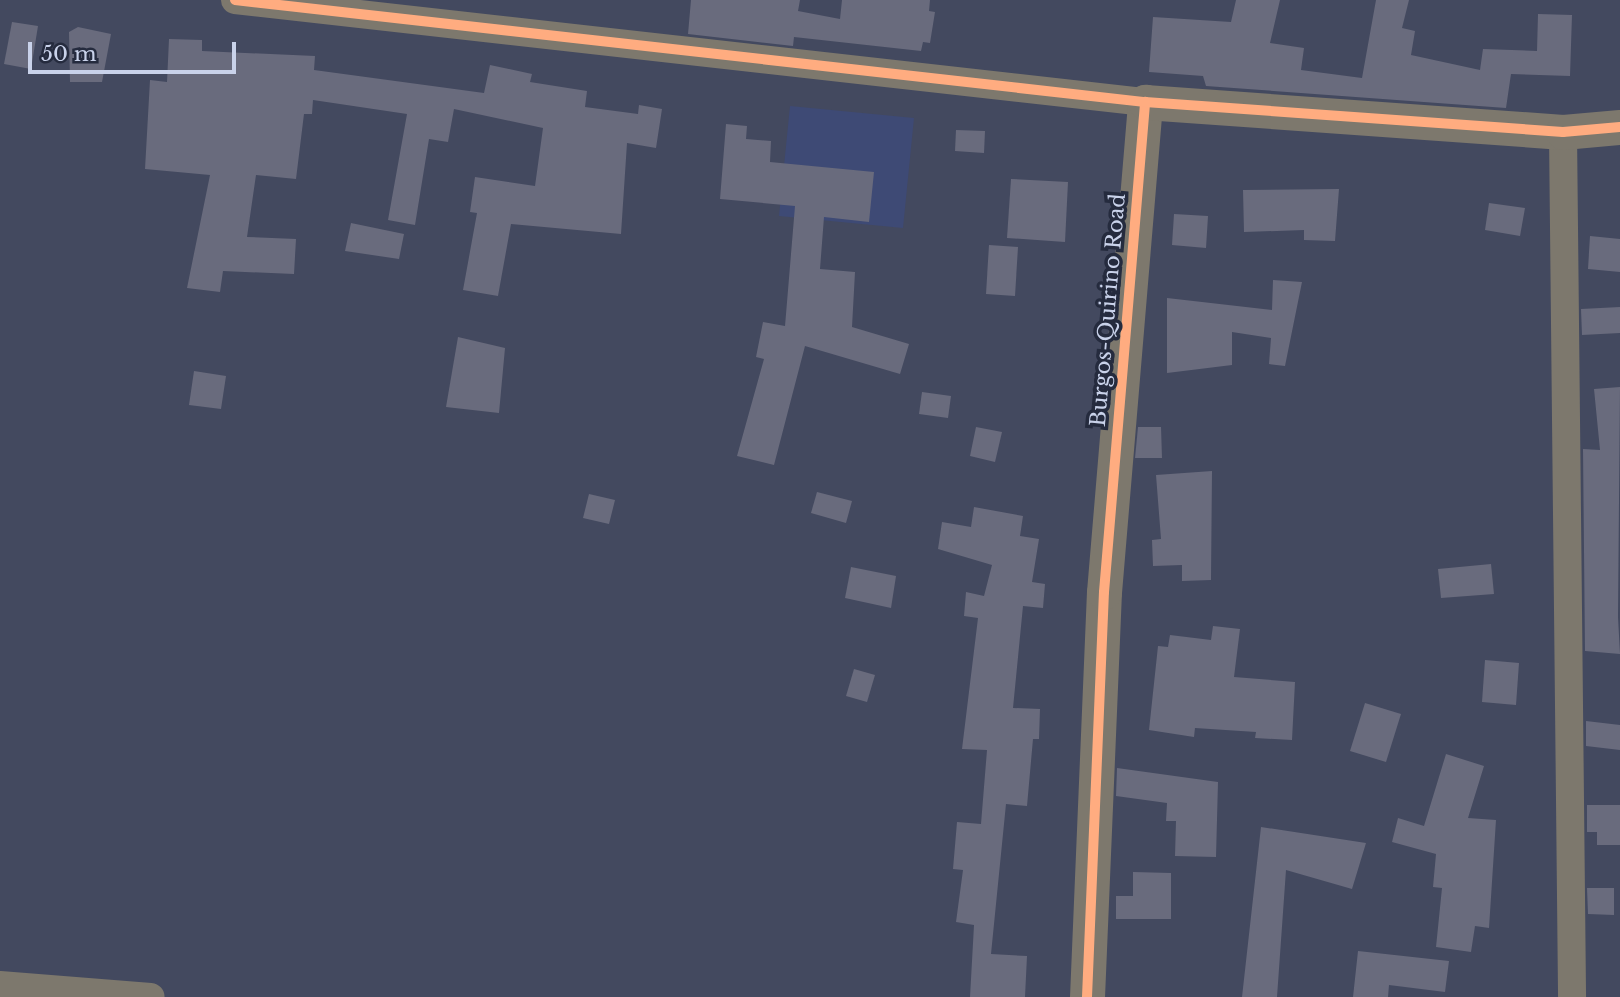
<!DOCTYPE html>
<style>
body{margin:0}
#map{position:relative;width:1620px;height:997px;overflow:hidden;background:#43495f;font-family:"Libre Baskerville",serif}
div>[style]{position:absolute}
.built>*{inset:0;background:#3e4a75}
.building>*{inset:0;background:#696b7d}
.minor>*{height:28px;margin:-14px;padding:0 14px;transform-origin:14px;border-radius:14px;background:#7d786d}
.tertiary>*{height:35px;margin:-17.5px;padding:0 17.5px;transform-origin:17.5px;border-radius:17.5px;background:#7d786d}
.cycleway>*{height:10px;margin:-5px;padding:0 5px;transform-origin:5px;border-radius:5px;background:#ffac80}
span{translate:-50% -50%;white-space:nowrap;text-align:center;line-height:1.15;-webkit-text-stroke:7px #252b3e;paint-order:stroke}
.street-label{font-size:21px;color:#c9d2ea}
.scale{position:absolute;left:28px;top:42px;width:208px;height:32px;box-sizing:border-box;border:4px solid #c9d2ea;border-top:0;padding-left:9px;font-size:21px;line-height:24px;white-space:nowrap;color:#c9d2ea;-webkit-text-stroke:5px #252b3e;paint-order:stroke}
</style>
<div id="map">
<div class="built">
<i style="clip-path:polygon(790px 106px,914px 118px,903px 228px,779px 216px)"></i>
</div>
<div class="building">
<i style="clip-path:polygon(691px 0,800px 0,798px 11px,840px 19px,842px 0,930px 0,929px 11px,935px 12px,930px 43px,923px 42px,921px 51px,794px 37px,793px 46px,688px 34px)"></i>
<i style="clip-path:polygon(1236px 0,1280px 0,1270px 43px,1304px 48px,1301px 70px,1362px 78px,1376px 0,1409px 0,1402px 28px,1415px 31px,1411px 55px,1480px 70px,1483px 49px,1537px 51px,1538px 14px,1572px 15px,1570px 76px,1511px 74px,1506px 108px,1206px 86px,1203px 76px,1149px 72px,1153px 17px,1231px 22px)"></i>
<i style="clip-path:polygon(12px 22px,38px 26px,31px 69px,4px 64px)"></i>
<i style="clip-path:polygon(78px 27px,111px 34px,102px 82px,70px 82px,69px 32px)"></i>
<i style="clip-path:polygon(169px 39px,202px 40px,202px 51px,315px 56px,314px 70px,484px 93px,490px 65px,532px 74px,530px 82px,587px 91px,585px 107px,638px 114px,639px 105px,662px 109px,656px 148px,627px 143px,621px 234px,511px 224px,498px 296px,463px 290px,477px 213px,470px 212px,475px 177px,535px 186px,543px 128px,454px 109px,448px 142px,429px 139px,415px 225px,388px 220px,407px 114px,313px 100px,312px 114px,304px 114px,296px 179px,256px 175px,247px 237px,296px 239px,294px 274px,223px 271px,220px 292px,187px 288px,210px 175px,145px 169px,150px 80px,167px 82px)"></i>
<i style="clip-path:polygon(726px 124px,747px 126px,746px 139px,771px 141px,770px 162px,874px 172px,869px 222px,824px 217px,820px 269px,855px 272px,852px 327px,909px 344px,900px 374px,805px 346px,774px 465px,737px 456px,764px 359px,756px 357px,763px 322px,785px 326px,795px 206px,720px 199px)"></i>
<i style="clip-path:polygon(956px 130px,985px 131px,984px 153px,955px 151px)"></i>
<i style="clip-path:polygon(1011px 179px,1068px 182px,1065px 242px,1007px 238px)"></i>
<i style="clip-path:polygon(1339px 189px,1335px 241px,1304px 240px,1304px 230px,1244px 232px,1243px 190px)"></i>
<i style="clip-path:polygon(1489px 203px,1525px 208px,1520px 236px,1485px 230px)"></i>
<i style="clip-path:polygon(1174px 214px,1208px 216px,1206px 248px,1172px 245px)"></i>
<i style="clip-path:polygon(351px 223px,404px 234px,399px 259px,345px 251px)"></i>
<i style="clip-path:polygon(1590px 236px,1620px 239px,1620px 272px,1588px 269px)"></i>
<i style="clip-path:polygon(989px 245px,1018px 247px,1015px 296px,986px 294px)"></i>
<i style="clip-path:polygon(1273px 280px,1302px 282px,1285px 366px,1269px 364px,1271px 338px,1232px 332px,1232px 365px,1167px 373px,1167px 298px,1272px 310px)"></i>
<i style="clip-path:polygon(1620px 307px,1620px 333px,1582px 335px,1581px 309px)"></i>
<i style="clip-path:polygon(458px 337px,505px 348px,499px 413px,446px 407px)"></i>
<i style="clip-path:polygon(194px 371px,226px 376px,221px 409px,189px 405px)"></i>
<i style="clip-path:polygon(1620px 387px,1618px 617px,1620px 654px,1585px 651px,1583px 449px,1600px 450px,1594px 389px)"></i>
<i style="clip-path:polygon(922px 392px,951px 396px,948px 418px,919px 414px)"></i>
<i style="clip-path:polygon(976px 427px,1002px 432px,995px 462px,970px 456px)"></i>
<i style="clip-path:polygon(1138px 427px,1161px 427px,1162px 458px,1135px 458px)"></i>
<i style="clip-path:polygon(1212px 471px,1211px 580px,1182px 581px,1182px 565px,1153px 566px,1152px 540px,1161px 539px,1156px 475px)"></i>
<i style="clip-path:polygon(817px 492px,852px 501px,846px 523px,811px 513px)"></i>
<i style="clip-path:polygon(589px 494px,615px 500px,609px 524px,583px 518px)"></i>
<i style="clip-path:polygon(974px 507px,1023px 516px,1020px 536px,1039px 539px,1032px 582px,1045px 584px,1043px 608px,1023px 606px,1013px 708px,1040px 709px,1039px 739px,1033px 739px,1027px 806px,1006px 804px,991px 954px,1027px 956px,1025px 997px,970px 997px,974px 925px,956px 922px,963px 870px,953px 869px,957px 822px,981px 824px,987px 750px,962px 749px,978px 618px,964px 616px,966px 592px,984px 596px,992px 565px,938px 549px,942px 522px,971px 527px)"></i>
<i style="clip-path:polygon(1491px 564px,1494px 594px,1441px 598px,1438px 569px)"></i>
<i style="clip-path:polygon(851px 567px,896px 576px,891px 608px,845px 598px)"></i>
<i style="clip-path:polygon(1213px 626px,1240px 629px,1234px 677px,1295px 682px,1292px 740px,1255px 738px,1256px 732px,1195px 728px,1194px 737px,1149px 730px,1158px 646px,1168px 647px,1170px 635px,1211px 640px)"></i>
<i style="clip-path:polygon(1485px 660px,1519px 663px,1516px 705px,1482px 702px)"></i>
<i style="clip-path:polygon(854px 669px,875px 675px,867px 702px,846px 696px)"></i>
<i style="clip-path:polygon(1365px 703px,1401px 714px,1386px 762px,1350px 751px)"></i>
<i style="clip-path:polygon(1586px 721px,1620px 725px,1620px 750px,1586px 746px)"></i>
<i style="clip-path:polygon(1446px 754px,1484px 766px,1468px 818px,1496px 820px,1489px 928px,1475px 926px,1471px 952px,1436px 947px,1442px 888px,1433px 887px,1436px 854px,1392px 842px,1398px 818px,1424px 826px)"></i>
<i style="clip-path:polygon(1117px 768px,1218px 782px,1216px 857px,1175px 856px,1176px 821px,1166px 821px,1167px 803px,1116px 796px)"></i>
<i style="clip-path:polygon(1587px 805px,1620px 805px,1620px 845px,1597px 845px,1597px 832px,1587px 832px)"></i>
<i style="clip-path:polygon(1261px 827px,1366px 843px,1352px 889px,1286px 870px,1277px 997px,1242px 997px)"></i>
<i style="clip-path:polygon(1133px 872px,1171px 873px,1171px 919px,1116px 919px,1116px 896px,1133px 896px)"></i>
<i style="clip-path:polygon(1587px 888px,1614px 888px,1614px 915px,1588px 914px)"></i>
<i style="clip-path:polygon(1358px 951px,1449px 961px,1445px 992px,1389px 985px,1388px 997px,1353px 997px)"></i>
</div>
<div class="minor">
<i style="left:235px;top:0;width:916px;rotate:6.4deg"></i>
<i style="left:1563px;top:132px;width:865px;rotate:89.4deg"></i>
<i style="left:0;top:985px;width:151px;rotate:4.5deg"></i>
</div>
<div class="tertiary">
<i style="left:1087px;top:997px;width:405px;rotate:-87.6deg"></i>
<i style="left:1104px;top:592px;width:492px;rotate:-85.2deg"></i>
<i style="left:1145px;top:102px;width:419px;rotate:4.1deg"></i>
<i style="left:1563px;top:132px;width:57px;rotate:-5deg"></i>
</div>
<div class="cycleway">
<i style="left:235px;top:0;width:916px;rotate:6.4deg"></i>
<i style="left:1087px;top:997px;width:405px;rotate:-87.6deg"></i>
<i style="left:1104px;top:592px;width:492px;rotate:-85.2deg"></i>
<i style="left:1145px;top:102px;width:419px;rotate:4.1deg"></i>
<i style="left:1563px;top:132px;width:57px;rotate:-5deg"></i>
</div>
<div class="street-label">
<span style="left:1108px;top:310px;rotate:-85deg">Burgos-Quirino Road</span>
</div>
<div class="scale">50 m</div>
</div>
